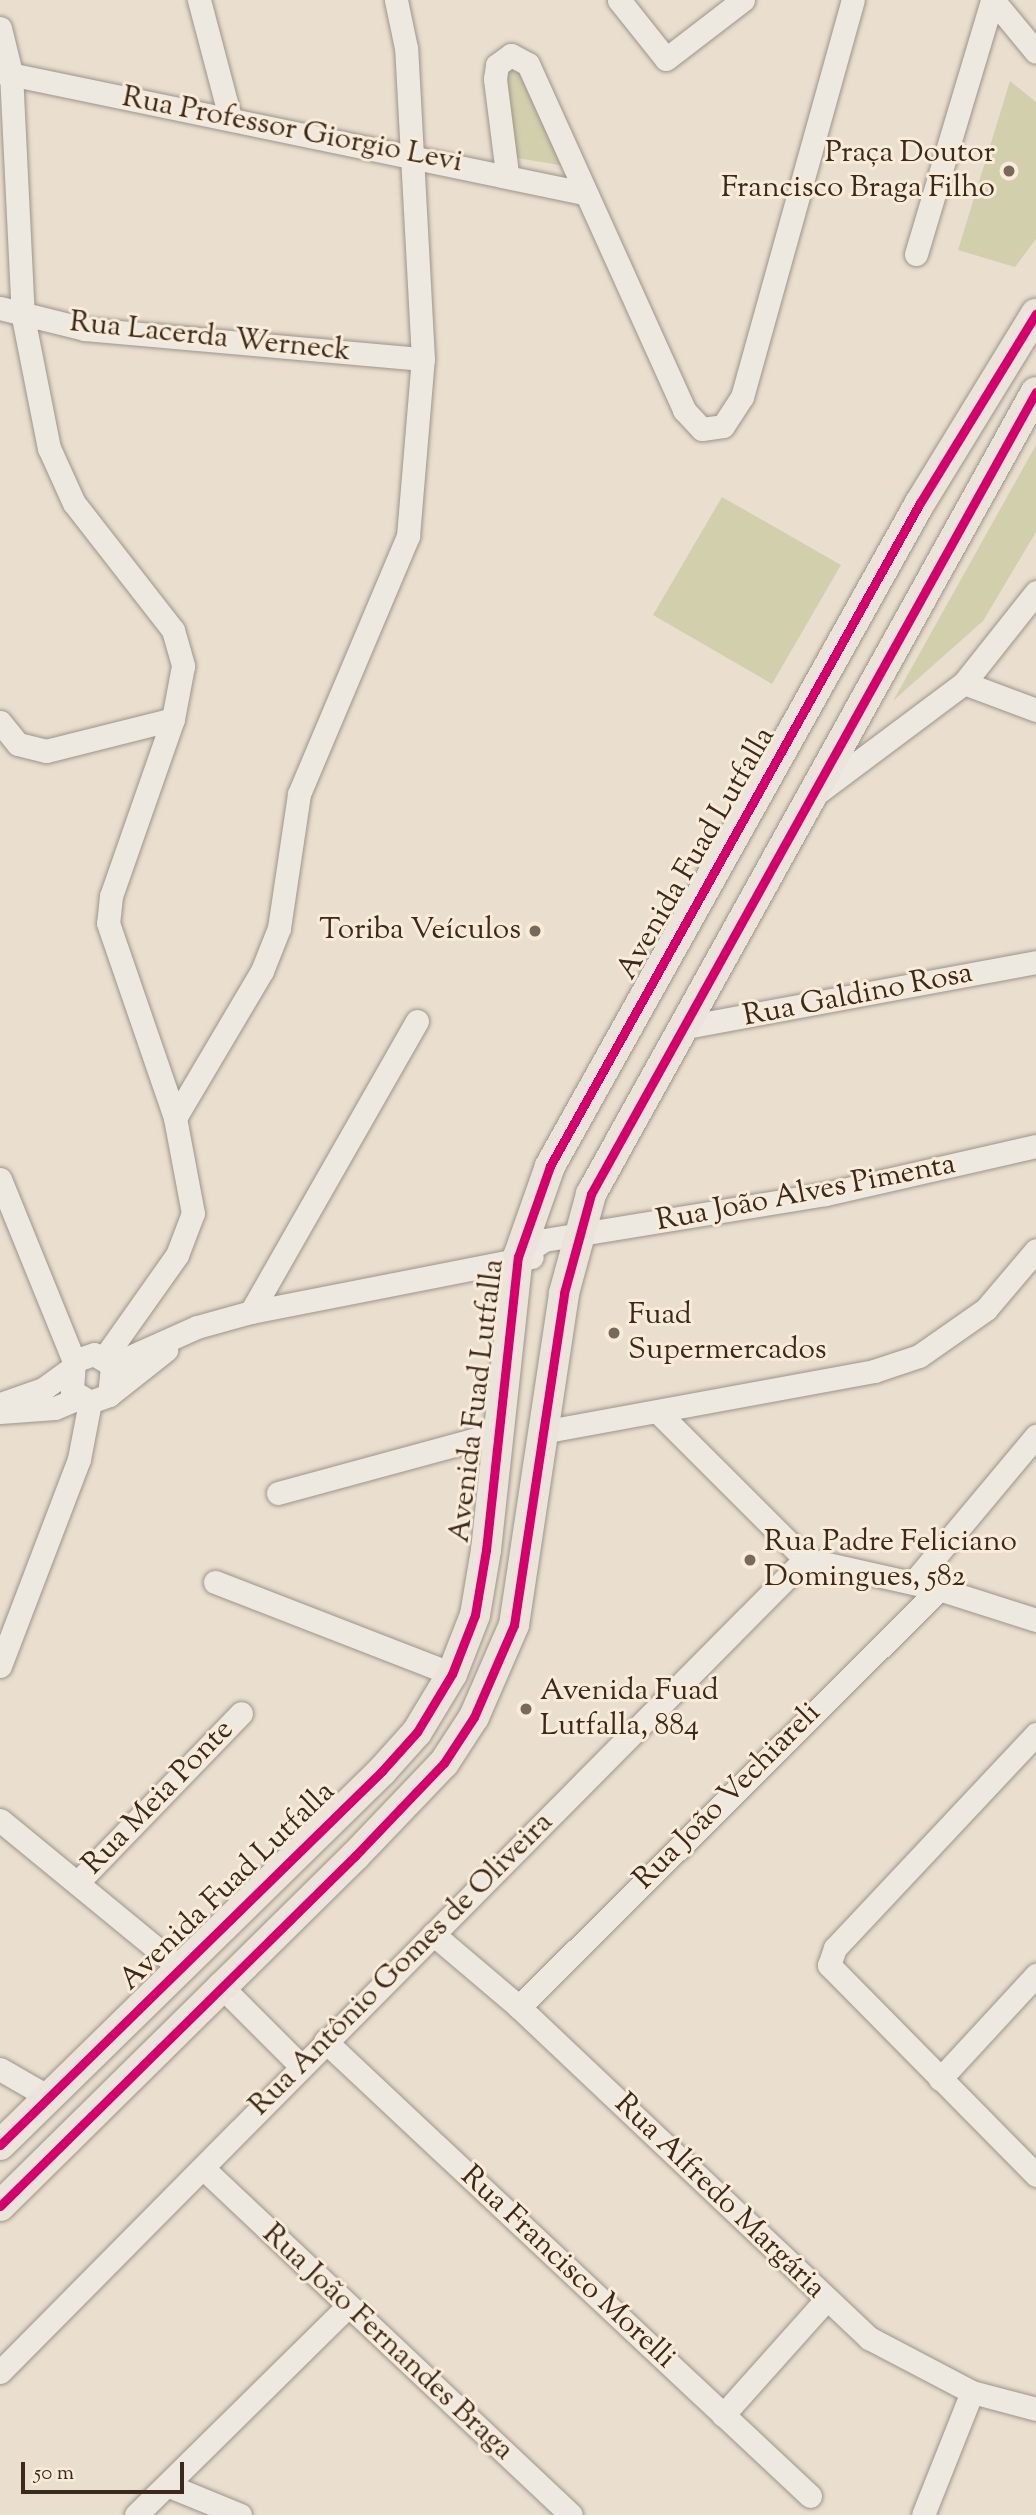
<!DOCTYPE html>
<meta charset="utf-8">
<style>
body{margin:0}
#map{position:relative;width:1036px;height:2515px;overflow:hidden;background:#eadfcf;font-family:"Sorts Mill Goudy",serif}
div>[style]{position:absolute}
.green>*{inset:0;background:#d2cfad}
.roads{filter:drop-shadow(0 0 2px #9d948a) drop-shadow(0 0 2px #9d948a)}
.minor>*{height:23px;margin:-11.5px;padding:0 11.5px;transform-origin:11.5px;border-radius:11.5px;background:#ede8e0}
.major>*{height:30px;margin:-15px;padding:0 15px;transform-origin:15px;border-radius:15px;background:#ebe4db}
.cycleway>*{height:9px;margin:-4.5px;padding:0 4.5px;transform-origin:4.5px;border-radius:4.5px;background:#d6006c}
.dots>*{width:19px;height:19px;translate:-50% -50%;box-sizing:border-box;border:4px solid #f8ecd9;border-radius:50%}
span{translate:-50% -50%;white-space:nowrap;text-align:center;line-height:1.15;-webkit-text-stroke:6px #f8ecd9;paint-order:stroke}
.street-label{font-size:30px;color:#3c281c}
.poi-label{font-size:30px;color:#3c281c}
.right{translate:-100% -50%;text-align:right}
.left{translate:0 -50%;text-align:left}
.scale{position:absolute;left:21px;top:2462px;width:163px;height:32px;box-sizing:border-box;border:4px solid #3c281c;border-top:0;padding-left:9px;font-size:21px;line-height:24px;white-space:nowrap;color:#3c281c;-webkit-text-stroke:5px #f8ecd9;paint-order:stroke}
</style>
<div id="map">
<div class="green">
<i style="clip-path:polygon(521px 65px,565px 166px,517px 158px,499px 88px,502px 68px)"></i>
<i style="clip-path:polygon(1010px 81px,1036px 102px,1036px 239px,1015px 267px,958px 250px)"></i>
<i style="clip-path:polygon(1036px 445px,1036px 532px,983px 621px,893px 701px)"></i>
<i style="clip-path:polygon(722px 497px,841px 565px,772px 684px,653px 615px)"></i>
</div>
<div class="roads">
<div class="minor">
<i style="left:199px;top:0;width:121px;rotate:75.2deg"></i>
<i style="left:619px;top:0;width:75px;rotate:51.5deg"></i>
<i style="left:666px;top:59px;width:97px;rotate:-37.5deg"></i>
<i style="left:993px;top:0;width:67px;rotate:50.4deg"></i>
<i style="left:0;top:28px;width:46px;rotate:76.3deg"></i>
<i style="left:11px;top:73px;width:244px;rotate:87.2deg"></i>
<i style="left:23px;top:317px;width:134px;rotate:78.8deg"></i>
<i style="left:49px;top:448px;width:60px;rotate:65.6deg"></i>
<i style="left:74px;top:503px;width:161px;rotate:52.1deg"></i>
<i style="left:173px;top:630px;width:37px;rotate:74deg"></i>
<i style="left:183px;top:666px;width:54px;rotate:100.7deg"></i>
<i style="left:173px;top:719px;width:188px;rotate:109.3deg"></i>
<i style="left:111px;top:896px;width:27px;rotate:96deg"></i>
<i style="left:108px;top:923px;width:206px;rotate:71deg"></i>
<i style="left:175px;top:1118px;width:97px;rotate:79.3deg"></i>
<i style="left:193px;top:1213px;width:45px;rotate:110.9deg"></i>
<i style="left:177px;top:1255px;width:126px;rotate:125.3deg"></i>
<i style="left:0;top:72px;width:596px;rotate:11.71deg"></i>
<i style="left:507px;top:173px;width:95px;rotate:-97.3deg"></i>
<i style="left:495px;top:79px;width:14px;rotate:-82deg"></i>
<i style="left:497px;top:65px;width:17px;rotate:-36deg"></i>
<i style="left:511px;top:55px;width:19px;rotate:28deg"></i>
<i style="left:528px;top:64px;width:380px;rotate:65.7deg"></i>
<i style="left:684px;top:410px;width:26px;rotate:47deg"></i>
<i style="left:702px;top:429px;width:21px;rotate:-8deg"></i>
<i style="left:723px;top:426px;width:35px;rotate:-57deg"></i>
<i style="left:742px;top:397px;width:412px;rotate:-74.4deg"></i>
<i style="left:916px;top:254px;width:265px;rotate:-73.3deg"></i>
<i style="left:0;top:308px;width:88px;rotate:13.9deg"></i>
<i style="left:85px;top:329px;width:339px;rotate:5.1deg"></i>
<i style="left:964px;top:683px;width:77px;rotate:20.6deg"></i>
<i style="left:0;top:722px;width:28px;rotate:51deg"></i>
<i style="left:18px;top:744px;width:29px;rotate:14deg"></i>
<i style="left:46px;top:751px;width:131px;rotate:-14.1deg"></i>
<i style="left:813px;top:796px;width:189px;rotate:-36.8deg"></i>
<i style="left:964px;top:683px;width:116px;rotate:-51.6deg"></i>
<i style="left:680px;top:1028px;width:362px;rotate:-10.5deg"></i>
<i style="left:175px;top:1118px;width:171px;rotate:-59.4deg"></i>
<i style="left:262px;top:971px;width:46px;rotate:-68.4deg"></i>
<i style="left:279px;top:928px;width:135px;rotate:-81.5deg"></i>
<i style="left:299px;top:794px;width:280px;rotate:-67.1deg"></i>
<i style="left:408px;top:536px;width:178px;rotate:-85.2deg"></i>
<i style="left:423px;top:359px;width:311px;rotate:-93.1deg"></i>
<i style="left:406px;top:48px;width:49px;rotate:-101.8deg"></i>
<i style="left:0;top:1179px;width:196px;rotate:67.9deg"></i>
<i style="left:518px;top:1257px;width:31px;rotate:-33deg"></i>
<i style="left:544px;top:1240px;width:286px;rotate:-9.3deg"></i>
<i style="left:826px;top:1194px;width:215px;rotate:-12.9deg"></i>
<i style="left:251px;top:1312px;width:335px;rotate:-60.3deg"></i>
<i style="left:112px;top:1365px;width:93px;rotate:-24.1deg"></i>
<i style="left:197px;top:1327px;width:56px;rotate:-15.5deg"></i>
<i style="left:251px;top:1312px;width:286px;rotate:-11.1deg"></i>
<i style="left:109px;top:1395px;width:30px;rotate:-84deg"></i>
<i style="left:112px;top:1365px;width:21px;rotate:-149deg"></i>
<i style="left:94px;top:1354px;width:21px;rotate:161deg"></i>
<i style="left:74px;top:1361px;width:30px;rotate:94deg"></i>
<i style="left:72px;top:1391px;width:21px;rotate:31deg"></i>
<i style="left:90px;top:1402px;width:20px;rotate:-20deg"></i>
<i style="left:109px;top:1395px;width:73px;rotate:-38.3deg"></i>
<i style="left:0;top:1404px;width:46px;rotate:-19.2deg"></i>
<i style="left:43px;top:1389px;width:32px;rotate:-36deg"></i>
<i style="left:0;top:1412px;width:55px;rotate:-4.2deg"></i>
<i style="left:55px;top:1408px;width:26px;rotate:-23deg"></i>
<i style="left:658px;top:1412px;width:208px;rotate:45deg"></i>
<i style="left:805px;top:1559px;width:137px;rotate:12.6deg"></i>
<i style="left:939px;top:1589px;width:102px;rotate:17.7deg"></i>
<i style="left:542px;top:1432px;width:338px;rotate:-10.4deg"></i>
<i style="left:874px;top:1371px;width:47px;rotate:-18.4deg"></i>
<i style="left:919px;top:1356px;width:82px;rotate:-35deg"></i>
<i style="left:986px;top:1309px;width:77px;rotate:-49.7deg"></i>
<i style="left:278px;top:1493px;width:229px;rotate:-15.2deg"></i>
<i style="left:215px;top:1582px;width:254px;rotate:21.2deg"></i>
<i style="left:913px;top:1583px;width:192px;rotate:-50.1deg"></i>
<i style="left:0;top:1666px;width:222px;rotate:-69.1deg"></i>
<i style="left:79px;top:1459px;width:58px;rotate:-79.1deg"></i>
<i style="left:1036px;top:1734px;width:294px;rotate:133.2deg"></i>
<i style="left:835px;top:1948px;width:18px;rotate:109deg"></i>
<i style="left:829px;top:1965px;width:295px;rotate:45.4deg"></i>
<i style="left:0;top:1820px;width:233px;rotate:39.4deg"></i>
<i style="left:77px;top:1883px;width:236px;rotate:-46deg"></i>
<i style="left:433px;top:1934px;width:113px;rotate:40.3deg"></i>
<i style="left:519px;top:2007px;width:482px;rotate:43.4deg"></i>
<i style="left:869px;top:2338px;width:116px;rotate:27.7deg"></i>
<i style="left:972px;top:2392px;width:66px;rotate:14.9deg"></i>
<i style="left:219px;top:1984px;width:113px;rotate:45deg"></i>
<i style="left:519px;top:2007px;width:593px;rotate:-44.86deg"></i>
<i style="left:325px;top:2041px;width:665px;rotate:43.17deg"></i>
<i style="left:0;top:2069px;width:54px;rotate:29.9deg"></i>
<i style="left:940px;top:2079px;width:142px;rotate:-47.3deg"></i>
<i style="left:204px;top:2169px;width:504px;rotate:43.31deg"></i>
<i style="left:0;top:2372px;width:1144px;rotate:-45.28deg"></i>
<i style="left:723px;top:2415px;width:154px;rotate:-48.2deg"></i>
<i style="left:167px;top:2485px;width:79px;rotate:22.3deg"></i>
<i style="left:136px;top:2515px;width:295px;rotate:-44.6deg"></i>
<i style="left:923px;top:2515px;width:132px;rotate:-68.3deg"></i>
</div>
<div class="major">
<i style="left:0;top:2145px;width:535px;rotate:-44.39deg"></i>
<i style="left:382px;top:1771px;width:52px;rotate:-48.1deg"></i>
<i style="left:417px;top:1732px;width:68px;rotate:-58.9deg"></i>
<i style="left:452px;top:1674px;width:63px;rotate:-68.7deg"></i>
<i style="left:475px;top:1615px;width:66px;rotate:-80.4deg"></i>
<i style="left:486px;top:1550px;width:295px;rotate:-83.8deg"></i>
<i style="left:518px;top:1257px;width:96px;rotate:-70.6deg"></i>
<i style="left:550px;top:1166px;width:759px;rotate:-60.84deg"></i>
<i style="left:920px;top:503px;width:222px;rotate:-58.5deg"></i>
<i style="left:0;top:2206px;width:499px;rotate:-44.6deg"></i>
<i style="left:355px;top:1856px;width:129px;rotate:-46.3deg"></i>
<i style="left:444px;top:1763px;width:55px;rotate:-56.9deg"></i>
<i style="left:474px;top:1717px;width:100px;rotate:-66.5deg"></i>
<i style="left:514px;top:1625px;width:336px;rotate:-81.4deg"></i>
<i style="left:564px;top:1293px;width:103px;rotate:-74.7deg"></i>
<i style="left:591px;top:1194px;width:917px;rotate:-60.98deg"></i>
</div>
</div>
<div class="cycleway">
<i style="left:0;top:2145px;width:535px;rotate:-44.39deg"></i>
<i style="left:382px;top:1771px;width:52px;rotate:-48.1deg"></i>
<i style="left:417px;top:1732px;width:68px;rotate:-58.9deg"></i>
<i style="left:452px;top:1674px;width:63px;rotate:-68.7deg"></i>
<i style="left:475px;top:1615px;width:66px;rotate:-80.4deg"></i>
<i style="left:486px;top:1550px;width:295px;rotate:-83.8deg"></i>
<i style="left:518px;top:1257px;width:96px;rotate:-70.6deg"></i>
<i style="left:550px;top:1166px;width:759px;rotate:-60.84deg"></i>
<i style="left:920px;top:503px;width:222px;rotate:-58.5deg"></i>
<i style="left:0;top:2206px;width:499px;rotate:-44.6deg"></i>
<i style="left:355px;top:1856px;width:129px;rotate:-46.3deg"></i>
<i style="left:444px;top:1763px;width:55px;rotate:-56.9deg"></i>
<i style="left:474px;top:1717px;width:100px;rotate:-66.5deg"></i>
<i style="left:514px;top:1625px;width:336px;rotate:-81.4deg"></i>
<i style="left:564px;top:1293px;width:103px;rotate:-74.7deg"></i>
<i style="left:591px;top:1194px;width:917px;rotate:-60.98deg"></i>
</div>
<div class="dots">
<i style="left:1009px;top:171px;background:#79685b"></i>
<i style="left:535px;top:931px;background:#79685b"></i>
<i style="left:614px;top:1333px;background:#79685b"></i>
<i style="left:750px;top:1560px;background:#79685b"></i>
<i style="left:526px;top:1709px;background:#79685b"></i>
</div>
<div class="street-label">
<span style="left:292px;top:131px;rotate:11deg">Rua Professor Giorgio Levi</span>
<span style="left:210px;top:338px;rotate:6deg">Rua Lacerda Werneck</span>
<span style="left:697px;top:854px;rotate:-60deg">Avenida Fuad Lutfalla</span>
<span style="left:858px;top:996px;rotate:-11deg">Rua Galdino Rosa</span>
<span style="left:806px;top:1194px;rotate:-11deg">Rua João Alves Pimenta</span>
<span style="left:478px;top:1401px;rotate:-83deg">Avenida Fuad Lutfalla</span>
<span style="left:728px;top:1797px;rotate:-45deg">Rua João Vechiareli</span>
<span style="left:159px;top:1798px;rotate:-46deg">Rua Meia Ponte</span>
<span style="left:228px;top:1887px;rotate:-44deg">Avenida Fuad Lutfalla</span>
<span style="left:402px;top:1965px;rotate:-45deg">Rua Antônio Gomes de Oliveira</span>
<span style="left:719px;top:2197px;rotate:44deg">Rua Alfredo Margária</span>
<span style="left:567px;top:2268px;rotate:43deg">Rua Francisco Morelli</span>
<span style="left:387px;top:2343px;rotate:43deg">Rua João Fernandes Braga</span>
</div>
<div class="poi-label">
<span class="right" style="left:995px;top:171px">Praça Doutor<br>Francisco Braga Filho</span>
<span class="right" style="left:521px;top:931px">Toriba Veículos</span>
<span class="left" style="left:628px;top:1333px">Fuad<br>Supermercados</span>
<span class="left" style="left:764px;top:1560px">Rua Padre Feliciano<br>Domingues, 582</span>
<span class="left" style="left:540px;top:1709px">Avenida Fuad<br>Lutfalla, 884</span>
</div>
<div class="scale">50 m</div>
</div>
